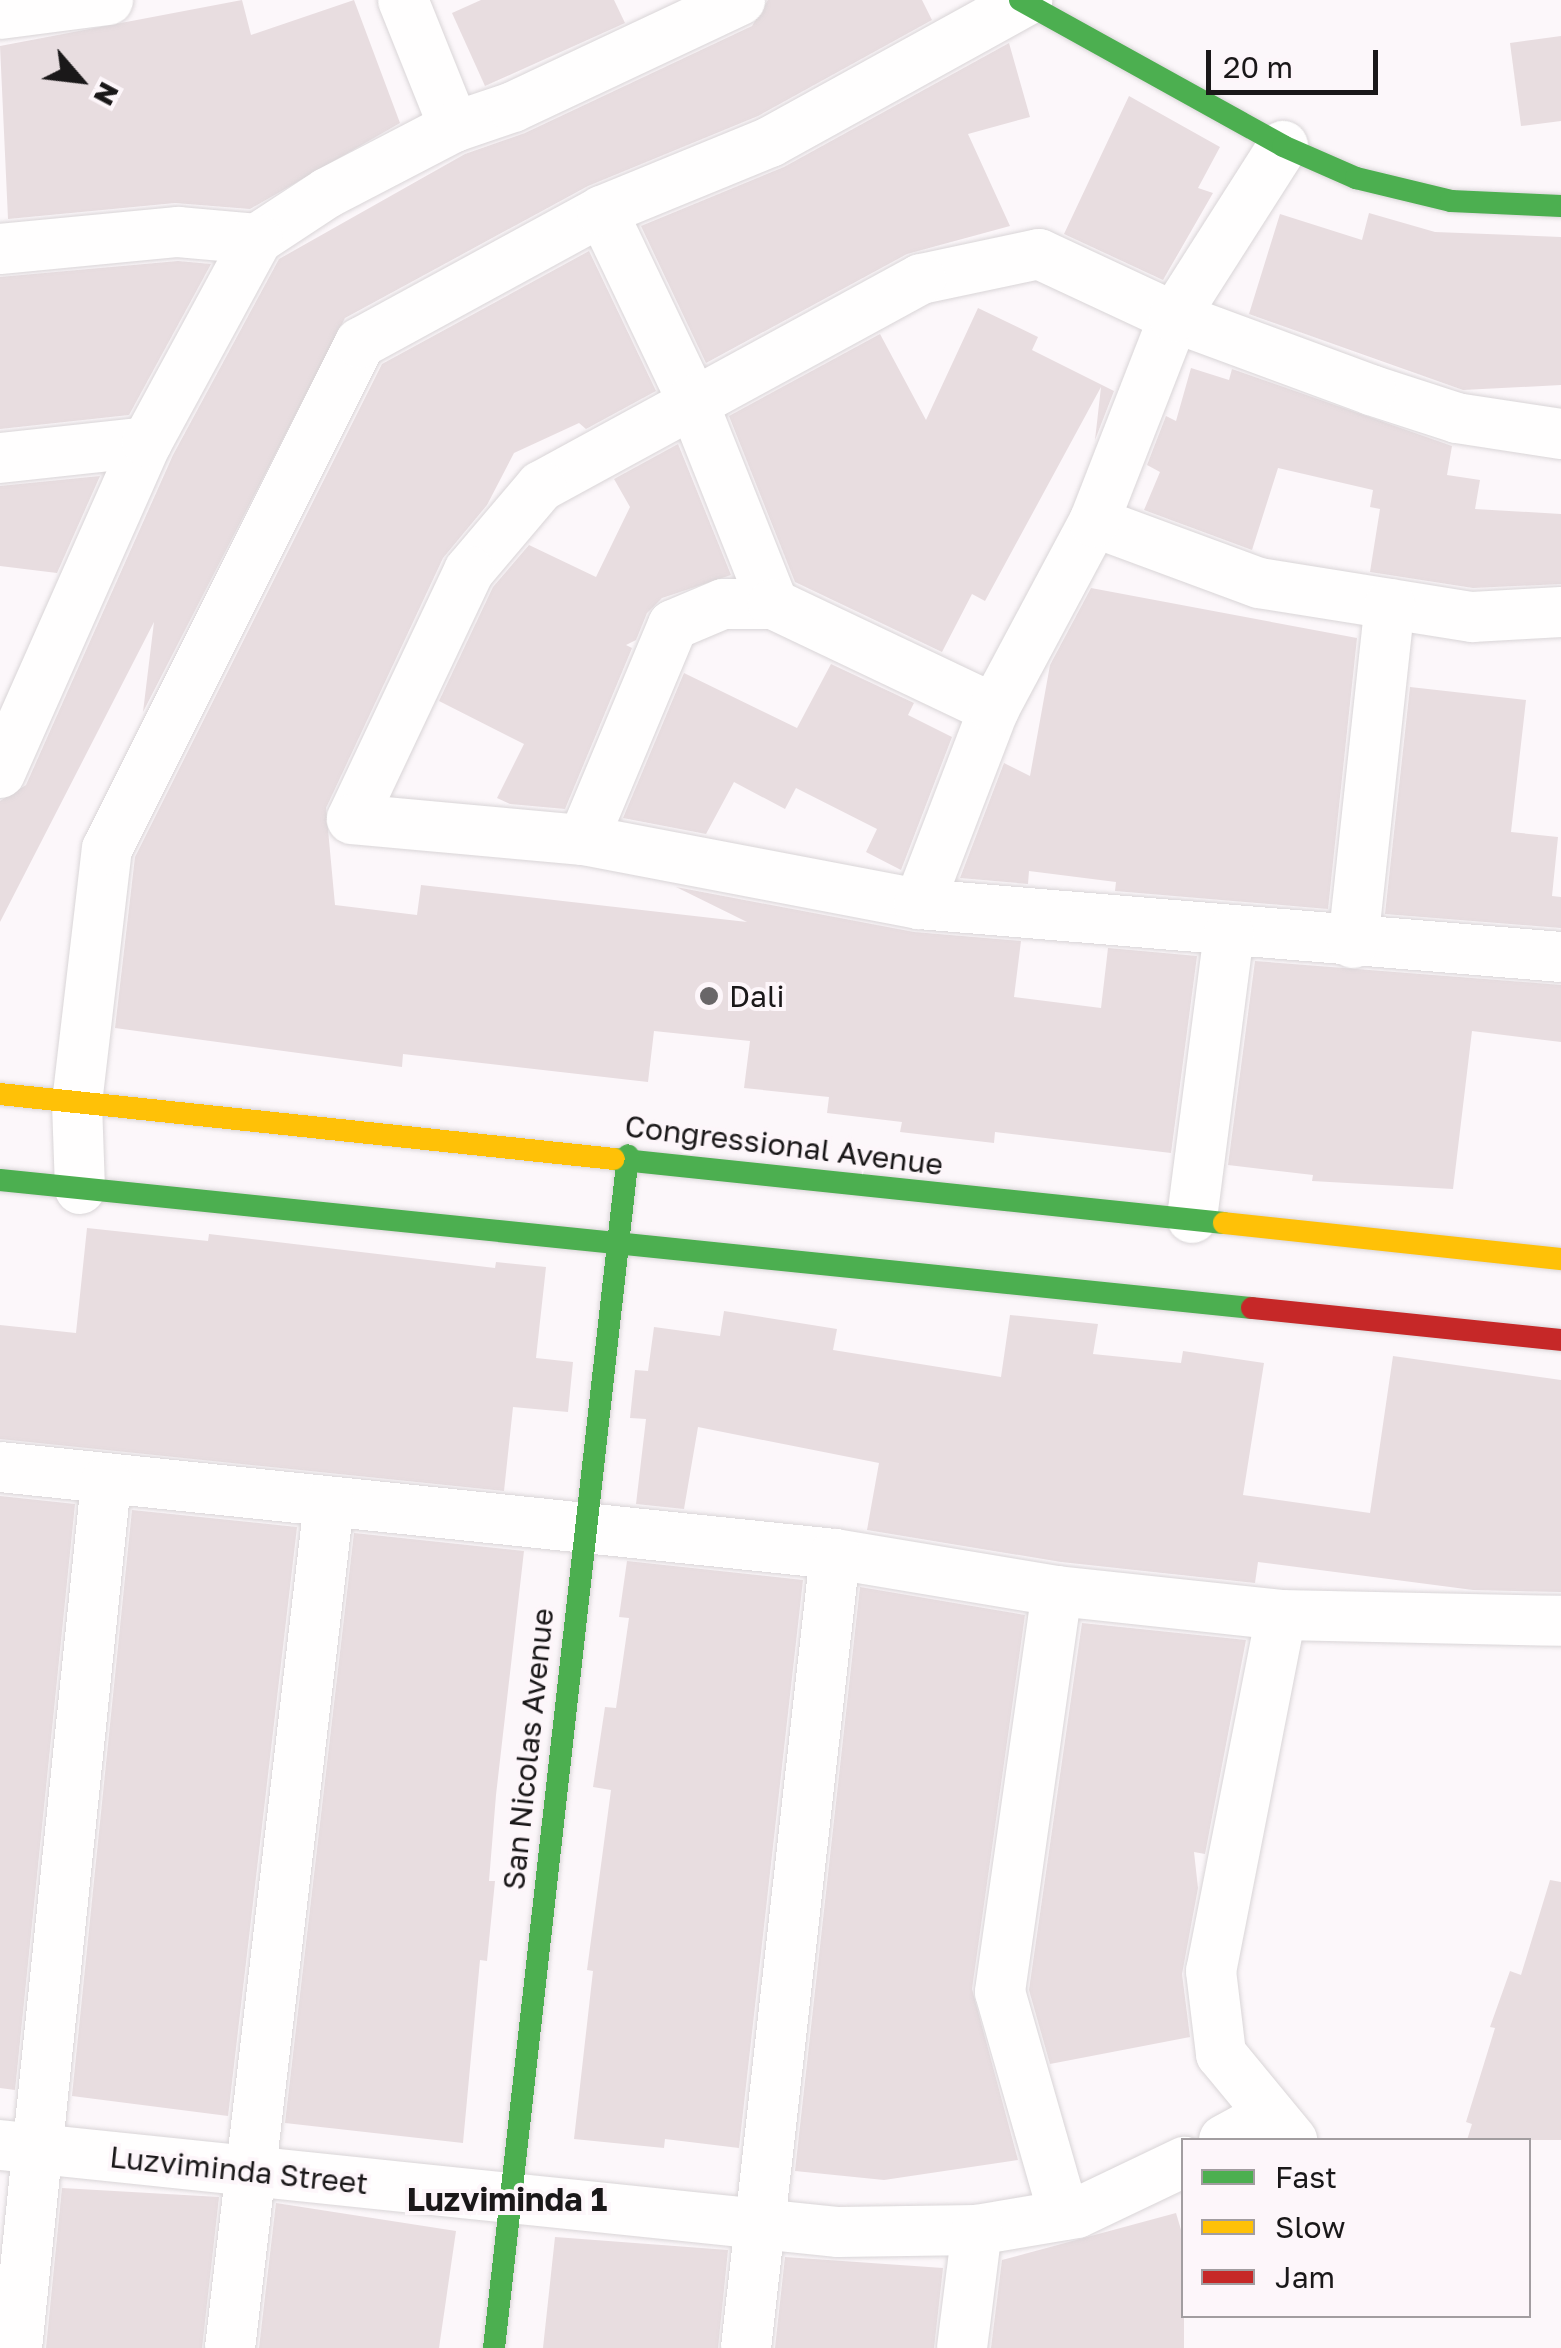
<!DOCTYPE html>
<style>
body{margin:0}
#map{position:relative;width:1561px;height:2348px;overflow:hidden;background:#fcf7fa;font-family:"Golos Text",sans-serif}
div>[style]{position:absolute}
.building>*{inset:0;background:#e8dde0}
.roads{filter:drop-shadow(0 0 2px #d9d5d7) drop-shadow(0 0 2px #d9d5d7)}
.street>*{height:50px;margin:-25px;padding:0 25px;transform-origin:25px;border-radius:25px;background:#fffefe}
.fast>*{height:22px;margin:-11px;padding:0 11px;transform-origin:11px;border-radius:11px;background:#4caf50}
.slow>*{height:22px;margin:-11px;padding:0 11px;transform-origin:11px;border-radius:11px;background:#ffc107}
.jam>*{height:22px;margin:-11px;padding:0 11px;transform-origin:11px;border-radius:11px;background:#c62828}
.dots>*{width:28px;height:28px;translate:-50% -50%;box-sizing:border-box;border:5px solid #fdf6fa;border-radius:50%}
span{translate:-50% -50%;white-space:nowrap;text-align:center;line-height:1.15;-webkit-text-stroke:8px #fdf6fa;paint-order:stroke}
.poi-label{font-size:30px;color:#1a1819}
.left{translate:0 -50%;text-align:left}
.street-label{font-size:30px;color:#1a1819}
.neighbourhood-label{font-size:32px;color:#1a1819;font-weight:700}
.legend{position:absolute;left:1181px;top:2138px;width:350px;height:180px;box-sizing:border-box;background:#fdf6fa;border:2px solid #a29da0;margin:0;padding:12px 18px;list-style:none;font-size:30px;color:#1a1819}
.legend li{display:flex;align-items:center;gap:20px;height:50px}
.legend b{width:50px;border:2px solid #a29da0}
.north{position:absolute;left:30px;top:30px;width:100px;height:100px;-webkit-text-stroke:8px #fdf6fa;paint-order:stroke;rotate:118deg;font-size:28px;font-weight:700;line-height:40px;text-align:center;color:#1a1819}
.north::after{content:'';display:block;margin:auto;width:35px;height:45px;background:#1a1819;clip-path:polygon(50% 0,100% 100%,50% 72%,0 100%)}
.scale{position:absolute;left:1206px;top:50px;width:172px;height:45px;box-sizing:border-box;border:5px solid #1a1819;border-top:0;padding-left:12px;font-size:30px;line-height:35px;white-space:nowrap;color:#1a1819;-webkit-text-stroke:8px #fdf6fa;paint-order:stroke}
</style>
<div id="map">
<div class="building">
<i style="clip-path:polygon(242px 0,251px 35px,354px 0,400px 123px,250px 209px,175px 203px,8px 219px,0 46px)"></i>
<i style="clip-path:polygon(481px 0,614px 0,625px 23px,485px 86px,452px 13px)"></i>
<i style="clip-path:polygon(768px 0,922px 0,932px 20px,758px 116px,588px 186px,345px 318px,143px 712px,154px 622px,0 922px,0 801px,26px 785px,173px 455px,279px 259px,465px 154px,525px 133px,752px 26px)"></i>
<i style="clip-path:polygon(1561px 36px,1561px 121px,1521px 126px,1510px 43px)"></i>
<i style="clip-path:polygon(1009px 43px,1030px 117px,968px 134px,1010px 226px,907px 254px,706px 363px,641px 226px,784px 167px)"></i>
<i style="clip-path:polygon(1129px 96px,1220px 147px,1198px 188px,1213px 193px,1163px 280px,1064px 234px)"></i>
<i style="clip-path:polygon(1369px 213px,1435px 232px,1561px 237px,1561px 385px,1463px 390px,1249px 314px,1280px 214px,1362px 240px)"></i>
<i style="clip-path:polygon(589px 251px,656px 391px,586px 429px,579px 423px,514px 453px,487px 505px,443px 558px,326px 808px,335px 905px,417px 915px,421px 885px,747px 922px,676px 887px,914px 932px,1021px 941px,1014px 997px,1101px 1008px,1108px 948px,1197px 956px,1171px 1153px,995px 1132px,994px 1143px,900px 1132px,902px 1122px,827px 1113px,829px 1097px,744px 1088px,750px 1041px,654px 1031px,648px 1082px,403px 1054px,402px 1067px,115px 1028px,135px 857px,382px 364px)"></i>
<i style="clip-path:polygon(178px 261px,211px 264px,129px 415px,0 429px,0 277px)"></i>
<i style="clip-path:polygon(978px 308px,1038px 337px,1032px 350px,1114px 391px,1095px 440px,1101px 387px,985px 601px,972px 594px,942px 652px,795px 582px,729px 416px,880px 334px,926px 420px)"></i>
<i style="clip-path:polygon(1191px 368px,1229px 380px,1232px 369px,1452px 446px,1447px 475px,1480px 480px,1475px 509px,1561px 514px,1561px 584px,1473px 588px,1370px 572px,1380px 509px,1370px 507px,1373px 490px,1278px 468px,1252px 550px,1144px 510px,1160px 472px,1147px 465px,1166px 416px,1176px 421px)"></i>
<i style="clip-path:polygon(678px 444px,731px 575px,662px 598px,647px 613px,636px 640px,626px 645px,632px 648px,565px 809px,510px 804px,497px 798px,524px 744px,439px 701px,493px 587px,529px 545px,596px 577px,630px 507px,614px 479px)"></i>
<i style="clip-path:polygon(100px 476px,57px 573px,0 566px,0 486px)"></i>
<i style="clip-path:polygon(1091px 588px,1357px 638px,1328px 909px,1115px 891px,1116px 882px,1029px 871px,1028px 884px,960px 878px,1004px 763px,1030px 776px,1050px 665px)"></i>
<i style="clip-path:polygon(831px 664px,914px 703px,908px 715px,952px 737px,901px 870px,866px 852px,877px 829px,796px 788px,785px 809px,734px 782px,706px 834px,623px 818px,684px 673px,797px 728px)"></i>
<i style="clip-path:polygon(1410px 687px,1526px 700px,1511px 832px,1558px 837px,1552px 896px,1561px 897px,1561px 928px,1385px 914px)"></i>
<i style="clip-path:polygon(1255px 961px,1561px 985px,1561px 1042px,1472px 1031px,1453px 1189px,1312px 1181px,1313px 1175px,1228px 1165px)"></i>
<i style="clip-path:polygon(87px 1228px,208px 1241px,209px 1234px,495px 1268px,496px 1262px,546px 1267px,536px 1358px,573px 1362px,568px 1412px,513px 1407px,504px 1491px,0 1439px,0 1325px,76px 1333px)"></i>
<i style="clip-path:polygon(724px 1311px,837px 1329px,833px 1350px,1001px 1377px,1010px 1315px,1098px 1324px,1093px 1354px,1181px 1363px,1183px 1351px,1264px 1363px,1243px 1495px,1370px 1513px,1393px 1356px,1561px 1380px,1561px 1592px,1473px 1590px,1258px 1562px,1255px 1583px,1061px 1562px,867px 1530px,879px 1463px,698px 1427px,684px 1509px,636px 1504px,646px 1419px,630px 1418px,635px 1370px,648px 1371px,654px 1327px,720px 1336px)"></i>
<i style="clip-path:polygon(0 1496px,75px 1504px,15px 2090px,0 2088px)"></i>
<i style="clip-path:polygon(132px 1510px,297px 1527px,228px 2116px,72px 2096px)"></i>
<i style="clip-path:polygon(354px 1533px,524px 1551px,496px 1795px,489px 1881px,495px 1881px,487px 1961px,480px 1960px,463px 2143px,285px 2123px)"></i>
<i style="clip-path:polygon(627px 1561px,803px 1580px,739px 2148px,665px 2139px,664px 2148px,574px 2139px,593px 1971px,587px 1970px,611px 1790px,593px 1787px,605px 1707px,616px 1708px,629px 1618px,619px 1617px)"></i>
<i style="clip-path:polygon(860px 1587px,1025px 1615px,972px 1989px,1018px 2160px,884px 2180px,795px 2171px)"></i>
<i style="clip-path:polygon(1082px 1623px,1246px 1640px,1205px 1854px,1194px 1852px,1198px 1888px,1182px 1974px,1190px 2037px,1050px 2064px,1029px 1990px)"></i>
<i style="clip-path:polygon(1550px 1880px,1561px 1882px,1561px 2140px,1467px 2140px,1472px 2124px,1466px 2122px,1495px 2028px,1490px 2027px,1510px 1971px,1521px 1975px)"></i>
<i style="clip-path:polygon(62px 2188px,219px 2197px,202px 2348px,46px 2348px)"></i>
<i style="clip-path:polygon(276px 2203px,456px 2231px,439px 2348px,259px 2348px)"></i>
<i style="clip-path:polygon(1176px 2213px,1184px 2240px,1184px 2348px,991px 2348px,1002px 2260px)"></i>
<i style="clip-path:polygon(555px 2237px,728px 2250px,718px 2348px,543px 2348px)"></i>
<i style="clip-path:polygon(785px 2257px,943px 2268px,934px 2348px,775px 2348px)"></i>
</div>
<div class="roads">
<div class="street">
<i style="left:403px;top:0;width:137px;rotate:68.1deg"></i>
<i style="left:0;top:14px;width:109px;rotate:-7.4deg"></i>
<i style="left:602px;top:211px;width:209px;rotate:64.5deg"></i>
<i style="left:692px;top:400px;width:219px;rotate:68.3deg"></i>
<i style="left:0;top:249px;width:179px;rotate:-5.5deg"></i>
<i style="left:178px;top:232px;width:79px;rotate:5.1deg"></i>
<i style="left:257px;top:239px;width:84px;rotate:-33.3deg"></i>
<i style="left:327px;top:193px;width:143px;rotate:-27.5deg"></i>
<i style="left:454px;top:127px;width:62px;rotate:-18.7deg"></i>
<i style="left:513px;top:107px;width:251px;rotate:-25.2deg"></i>
<i style="left:1561px;top:434px;width:105px;rotate:-171.3deg"></i>
<i style="left:1457px;top:418px;width:90px;rotate:-162deg"></i>
<i style="left:1371px;top:390px;width:210px;rotate:-159.7deg"></i>
<i style="left:1174px;top:317px;width:149px;rotate:-155deg"></i>
<i style="left:1039px;top:254px;width:121px;rotate:168deg"></i>
<i style="left:921px;top:279px;width:433px;rotate:151.4deg"></i>
<i style="left:541px;top:486px;width:111px;rotate:130.3deg"></i>
<i style="left:469px;top:571px;width:274px;rotate:115.3deg"></i>
<i style="left:352px;top:819px;width:232px;rotate:5.2deg"></i>
<i style="left:583px;top:840px;width:342px;rotate:10.8deg"></i>
<i style="left:919px;top:904px;width:644px;rotate:4.72deg"></i>
<i style="left:0;top:458px;width:148px;rotate:-6.2deg"></i>
<i style="left:1094px;top:522px;width:176px;rotate:20.3deg"></i>
<i style="left:1259px;top:583px;width:216px;rotate:9.1deg"></i>
<i style="left:1472px;top:617px;width:89px;rotate:-3.2deg"></i>
<i style="left:0;top:773px;width:362px;rotate:-66.1deg"></i>
<i style="left:147px;top:442px;width:231px;rotate:-61.5deg"></i>
<i style="left:583px;top:840px;width:233px;rotate:-67.3deg"></i>
<i style="left:673px;top:625px;width:54px;rotate:-22.8deg"></i>
<i style="left:723px;top:604px;width:50px"></i>
<i style="left:773px;top:604px;width:245px;rotate:25.4deg"></i>
<i style="left:919px;top:904px;width:209px;rotate:-69deg"></i>
<i style="left:994px;top:709px;width:212px;rotate:-61.9deg"></i>
<i style="left:1094px;top:522px;width:220px;rotate:-68.7deg"></i>
<i style="left:1174px;top:317px;width:203px;rotate:-57.5deg"></i>
<i style="left:1353px;top:943px;width:341px;rotate:-83.8deg"></i>
<i style="left:80px;top:1189px;width:86px;rotate:-92deg"></i>
<i style="left:77px;top:1103px;width:256px;rotate:-83.3deg"></i>
<i style="left:107px;top:849px;width:566px;rotate:-63.43deg"></i>
<i style="left:360px;top:343px;width:276px;rotate:-28.6deg"></i>
<i style="left:602px;top:211px;width:182px;rotate:-22.3deg"></i>
<i style="left:770px;top:142px;width:294px;rotate:-28.9deg"></i>
<i style="left:1192px;top:1218px;width:286px;rotate:-82.6deg"></i>
<i style="left:0;top:1467px;width:840px;rotate:5.95deg"></i>
<i style="left:835px;top:1554px;width:225px;rotate:9.5deg"></i>
<i style="left:1057px;top:1591px;width:225px;rotate:6.1deg"></i>
<i style="left:1281px;top:1615px;width:280px;rotate:1.2deg"></i>
<i style="left:1057px;top:1591px;width:405px;rotate:98.1deg"></i>
<i style="left:1000px;top:1992px;width:232px;rotate:74deg"></i>
<i style="left:1281px;top:1615px;width:363px;rotate:101.1deg"></i>
<i style="left:1211px;top:1971px;width:84px;rotate:83.1deg"></i>
<i style="left:1221px;top:2054px;width:112px;rotate:50.5deg"></i>
<i style="left:1224px;top:2140px;width:50px;rotate:-28.6deg"></i>
<i style="left:0;top:2145px;width:843px;rotate:5.93deg"></i>
<i style="left:838px;top:2232px;width:139px;rotate:-0.8deg"></i>
<i style="left:977px;top:2230px;width:101px;rotate:-9.6deg"></i>
<i style="left:1077px;top:2213px;width:119px;rotate:-25.5deg"></i>
<i style="left:17px;top:2348px;width:871px;rotate:-84.13deg"></i>
<i style="left:230px;top:2348px;width:851px;rotate:-83.32deg"></i>
<i style="left:746px;top:2348px;width:799px;rotate:-83.6deg"></i>
<i style="left:962px;top:2348px;width:119px;rotate:-82.8deg"></i>
</div>
<div class="fast">
<i style="left:1020px;top:0;width:301px;rotate:29deg"></i>
<i style="left:1283px;top:146px;width:80px;rotate:23.7deg"></i>
<i style="left:1356px;top:178px;width:98px;rotate:13.6deg"></i>
<i style="left:1451px;top:201px;width:110px;rotate:2.6deg"></i>
<i style="left:614px;top:1159px;width:613px;rotate:5.99deg"></i>
<i style="left:0;top:1180px;width:1259px;rotate:5.84deg"></i>
<i style="left:494px;top:2348px;width:1200px;rotate:-83.59deg"></i>
</div>
<div class="slow">
<i style="left:0;top:1094px;width:617px;rotate:6.04deg"></i>
<i style="left:1224px;top:1223px;width:339px;rotate:6.1deg"></i>
</div>
<div class="jam">
<i style="left:1252px;top:1308px;width:311px;rotate:5.9deg"></i>
</div>
</div>
<div class="dots">
<i style="left:709px;top:996px;background:#696668"></i>
</div>
<div class="poi-label">
<span class="left" style="left:729px;top:996px">Dali</span>
</div>
<div class="street-label">
<span style="left:784px;top:1145px;rotate:7deg">Congressional Avenue</span>
<span style="left:528px;top:1749px;rotate:-84deg">San Nicolas Avenue</span>
<span style="left:239px;top:2170px;rotate:6deg">Luzviminda Street</span>
</div>
<div class="neighbourhood-label">
<span style="left:507px;top:2199px">Luzviminda 1</span>
</div>
<ul class="legend">
<li><b style="height:12px;background:#4caf50"></b>Fast</li>
<li><b style="height:12px;background:#ffc107"></b>Slow</li>
<li><b style="height:12px;background:#c62828"></b>Jam</li>
</ul>
<div class="north">N</div>
<div class="scale">20 m</div>
</div>
